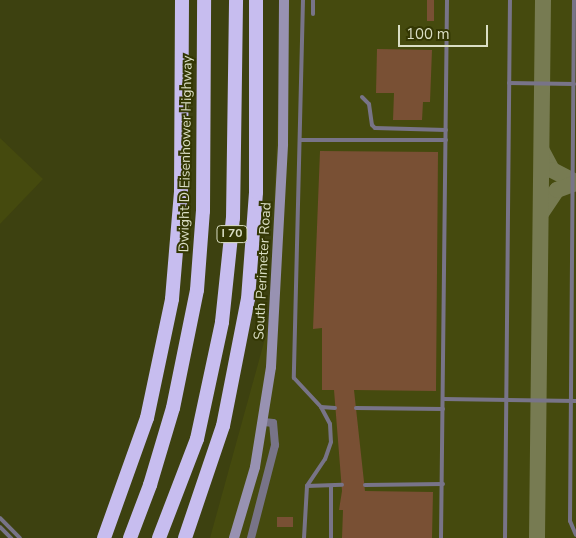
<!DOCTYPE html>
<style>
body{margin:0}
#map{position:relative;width:576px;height:538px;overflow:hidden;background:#3d4110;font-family:"Nunito Sans",sans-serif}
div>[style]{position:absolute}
.built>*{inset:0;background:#454a0e}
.taxiway>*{height:16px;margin:-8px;padding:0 8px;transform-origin:8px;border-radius:8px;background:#777b52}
.building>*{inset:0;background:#795034}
.lane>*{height:4px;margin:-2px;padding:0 2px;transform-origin:2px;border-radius:2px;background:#787488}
.street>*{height:8px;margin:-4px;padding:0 4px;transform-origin:4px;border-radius:4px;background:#787488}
.secondary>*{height:10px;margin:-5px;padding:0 5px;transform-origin:5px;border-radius:5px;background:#9892b2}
.highway>*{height:14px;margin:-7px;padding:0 7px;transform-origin:7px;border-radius:7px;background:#c7bdef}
span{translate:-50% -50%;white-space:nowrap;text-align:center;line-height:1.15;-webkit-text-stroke:4px #333703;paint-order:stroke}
.shield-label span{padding:1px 4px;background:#333703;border:1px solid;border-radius:4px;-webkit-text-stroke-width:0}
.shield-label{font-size:12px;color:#dadec4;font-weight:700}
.street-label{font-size:14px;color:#dadec4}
.scale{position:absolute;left:398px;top:25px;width:90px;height:22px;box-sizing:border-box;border:2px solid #dadec4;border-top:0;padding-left:6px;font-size:15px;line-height:18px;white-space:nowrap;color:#dadec4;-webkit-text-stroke:4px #333703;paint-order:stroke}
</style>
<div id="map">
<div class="built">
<i style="clip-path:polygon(279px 0,576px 0,576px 538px,210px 538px,269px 324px,279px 82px)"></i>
<i style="clip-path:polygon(0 138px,43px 179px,0 224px)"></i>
</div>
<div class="taxiway">
<i style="left:542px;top:151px;width:21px;rotate:62deg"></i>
<i style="left:552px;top:170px;width:27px;rotate:27deg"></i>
<i style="left:542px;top:212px;width:27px;rotate:-56deg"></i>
<i style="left:557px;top:190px;width:20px;rotate:-20deg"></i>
<i style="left:537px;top:538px;width:538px;rotate:-89.36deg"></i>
</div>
<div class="building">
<i style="clip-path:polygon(427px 0,434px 0,434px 21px,427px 21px)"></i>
<i style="clip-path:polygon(377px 49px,432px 50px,430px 102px,423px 102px,422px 120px,393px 120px,394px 93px,376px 93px)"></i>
<i style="clip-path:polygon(320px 151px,438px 152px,436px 391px,354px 390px,365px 491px,433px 492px,432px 538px,342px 538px,343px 510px,339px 510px,342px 491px,334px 390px,322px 390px,322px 328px,313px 329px)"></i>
<i style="clip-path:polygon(277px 517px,293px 517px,293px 527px,277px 527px)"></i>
</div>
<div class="lane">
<i style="left:303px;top:0;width:378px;rotate:91.4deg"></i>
<i style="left:294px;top:378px;width:40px;rotate:47deg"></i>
<i style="left:321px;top:407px;width:19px;rotate:62deg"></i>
<i style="left:330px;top:424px;width:18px;rotate:87deg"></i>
<i style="left:331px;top:442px;width:18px;rotate:109deg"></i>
<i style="left:325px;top:459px;width:32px;rotate:124deg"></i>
<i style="left:574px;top:0;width:521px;rotate:90.44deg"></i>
<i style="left:570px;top:521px;width:15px;rotate:67deg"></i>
<i style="left:313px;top:14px;width:14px;rotate:-90deg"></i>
<i style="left:509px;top:83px;width:65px;rotate:0.9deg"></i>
<i style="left:362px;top:97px;width:10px;rotate:45deg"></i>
<i style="left:369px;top:104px;width:21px;rotate:82deg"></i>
<i style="left:372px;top:125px;width:4px;rotate:45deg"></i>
<i style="left:375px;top:128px;width:71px;rotate:1.6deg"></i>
<i style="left:300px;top:140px;width:146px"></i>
<i style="left:443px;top:399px;width:133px;rotate:0.9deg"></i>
<i style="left:321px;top:407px;width:14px;rotate:4deg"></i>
<i style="left:356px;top:408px;width:87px;rotate:0.7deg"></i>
<i style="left:365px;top:485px;width:78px;rotate:-0.7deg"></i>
<i style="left:0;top:518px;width:28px;rotate:45deg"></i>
<i style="left:0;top:527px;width:16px;rotate:45deg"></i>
<i style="left:304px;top:538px;width:52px;rotate:-86.7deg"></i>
<i style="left:307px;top:486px;width:35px;rotate:-2deg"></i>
<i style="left:331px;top:538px;width:52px;rotate:-90deg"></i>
<i style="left:441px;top:538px;width:538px;rotate:-89.36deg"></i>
<i style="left:505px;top:538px;width:538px;rotate:-89.47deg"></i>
</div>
<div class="street">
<i style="left:251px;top:538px;width:96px;rotate:-75.5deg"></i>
<i style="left:275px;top:445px;width:22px;rotate:-95deg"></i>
<i style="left:273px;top:423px;width:9px;rotate:-174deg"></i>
</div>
<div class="secondary">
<i style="left:234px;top:538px;width:74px;rotate:-73.5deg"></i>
<i style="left:255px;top:467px;width:101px;rotate:-80.9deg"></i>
<i style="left:271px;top:367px;width:223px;rotate:-86.9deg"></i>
<i style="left:283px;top:144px;width:144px;rotate:-89.6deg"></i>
</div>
<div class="highway">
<i style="left:104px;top:538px;width:127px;rotate:-70.3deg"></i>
<i style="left:147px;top:418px;width:122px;rotate:-78.1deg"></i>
<i style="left:172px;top:299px;width:108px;rotate:-85.2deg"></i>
<i style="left:181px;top:191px;width:191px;rotate:-89.7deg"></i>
<i style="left:130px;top:538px;width:57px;rotate:-69.3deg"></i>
<i style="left:150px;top:485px;width:80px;rotate:-73.4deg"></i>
<i style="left:173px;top:408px;width:120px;rotate:-78.5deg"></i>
<i style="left:197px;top:290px;width:79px;rotate:-85.7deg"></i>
<i style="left:203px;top:211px;width:211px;rotate:-89.7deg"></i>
<i style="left:159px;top:538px;width:106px;rotate:-69deg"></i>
<i style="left:197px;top:439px;width:120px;rotate:-77.9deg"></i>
<i style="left:222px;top:322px;width:105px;rotate:-84deg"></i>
<i style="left:233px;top:218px;width:218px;rotate:-89.2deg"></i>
<i style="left:185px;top:538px;width:118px;rotate:-71.3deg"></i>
<i style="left:223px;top:426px;width:129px;rotate:-78.9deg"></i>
<i style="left:248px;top:299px;width:107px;rotate:-85.7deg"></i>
<i style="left:256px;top:192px;width:192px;rotate:-90deg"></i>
</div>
<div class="shield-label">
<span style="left:232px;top:234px">I 70</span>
</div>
<div class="street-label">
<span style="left:186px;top:154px;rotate:-89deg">Dwight D Eisenhower Highway</span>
<span style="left:263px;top:271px;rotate:-87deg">South Perimeter Road</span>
</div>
<div class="scale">100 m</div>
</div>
